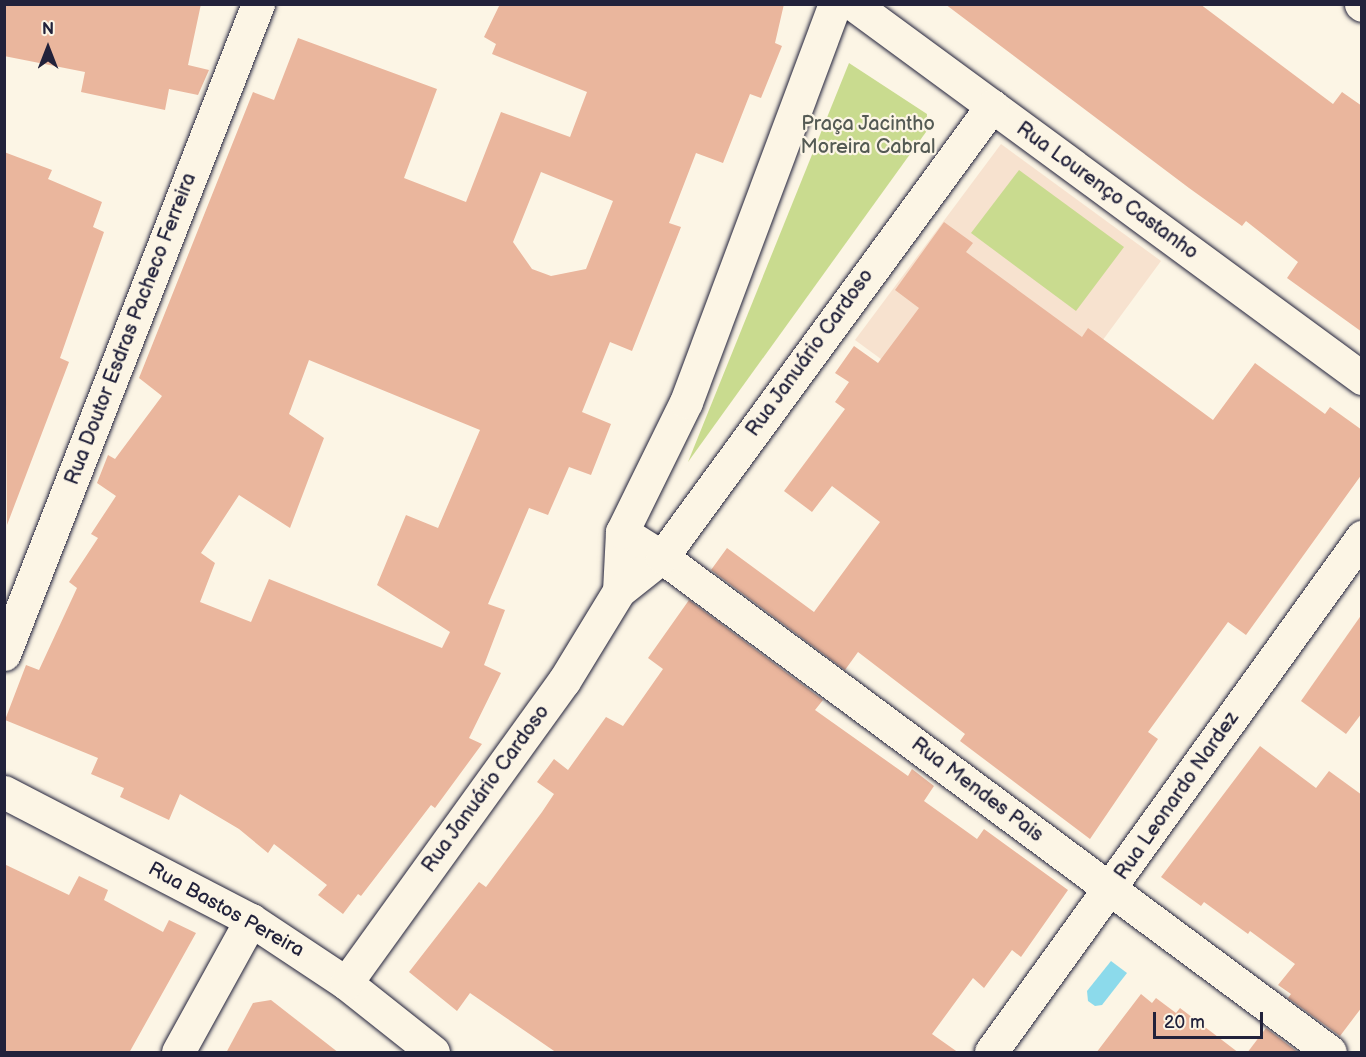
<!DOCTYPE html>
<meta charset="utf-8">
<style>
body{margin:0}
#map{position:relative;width:1366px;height:1057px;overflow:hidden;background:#fcf5e5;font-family:"Balsamiq Sans",sans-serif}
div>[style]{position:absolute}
.built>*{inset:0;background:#f7e2cf}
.green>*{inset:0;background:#c9db8f}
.water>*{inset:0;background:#8cdaeb}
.building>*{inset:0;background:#eab69d}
.roads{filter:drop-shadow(0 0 2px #22223b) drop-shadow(0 0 2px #22223b)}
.minor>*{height:33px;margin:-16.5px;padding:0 16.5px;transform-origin:16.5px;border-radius:16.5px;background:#fcf5e5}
.trunk>*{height:33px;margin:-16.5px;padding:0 16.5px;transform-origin:16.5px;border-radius:16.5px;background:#fcf5e5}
span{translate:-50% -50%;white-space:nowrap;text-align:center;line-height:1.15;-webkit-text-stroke:4.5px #fcf5e5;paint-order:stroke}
.park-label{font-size:20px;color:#545a54}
.street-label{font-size:20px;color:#22223b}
.frame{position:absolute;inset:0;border:6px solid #22223b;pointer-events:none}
.north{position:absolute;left:18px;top:18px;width:60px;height:60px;-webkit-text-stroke:4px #fcf5e5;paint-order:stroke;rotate:0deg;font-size:16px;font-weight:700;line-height:24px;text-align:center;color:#22223b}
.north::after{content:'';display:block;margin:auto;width:21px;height:27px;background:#22223b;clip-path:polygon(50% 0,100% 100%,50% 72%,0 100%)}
.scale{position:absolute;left:1153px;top:1012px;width:110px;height:27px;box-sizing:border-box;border:3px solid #22223b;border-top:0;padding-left:8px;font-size:18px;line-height:21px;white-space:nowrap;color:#22223b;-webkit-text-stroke:4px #fcf5e5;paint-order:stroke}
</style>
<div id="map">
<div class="built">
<i style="clip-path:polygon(1001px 144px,1161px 261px,1016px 458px,855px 340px)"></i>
</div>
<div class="green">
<i style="clip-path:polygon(849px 63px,927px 114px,926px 132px,688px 462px)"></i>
<i style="clip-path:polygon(1019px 170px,1124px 247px,1076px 311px,971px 233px)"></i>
</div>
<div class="water">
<i style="clip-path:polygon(1111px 961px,1127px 973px,1102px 1005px,1095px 1006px,1088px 1001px,1087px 991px)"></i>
</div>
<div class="building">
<i style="clip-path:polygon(4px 4px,201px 4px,188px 65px,209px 70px,198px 95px,169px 89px,165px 110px,81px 92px,85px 72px,4px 56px)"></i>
<i style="clip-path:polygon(evenodd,500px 4px,784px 4px,775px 43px,782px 46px,761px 98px,750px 94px,723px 163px,696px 153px,669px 223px,681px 227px,632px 351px,610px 342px,582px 412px,611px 424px,591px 475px,569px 467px,548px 515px,529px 508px,488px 604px,505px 610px,484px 665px,501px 673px,469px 738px,482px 744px,435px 808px,431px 805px,361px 896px,358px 894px,343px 914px,318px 895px,327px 885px,274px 844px,268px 853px,239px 829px,180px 794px,169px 820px,120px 797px,124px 788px,91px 774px,98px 758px,5px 720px,26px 665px,39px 670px,77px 588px,69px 582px,98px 538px,91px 534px,116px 496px,97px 483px,108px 455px,115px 459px,162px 396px,139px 378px,253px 92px,274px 100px,298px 38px,437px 89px,404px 178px,466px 202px,501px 112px,570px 137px,587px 92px,492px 54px,496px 44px,484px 37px,500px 4px,541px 172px,613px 201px,586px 269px,551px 276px,532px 269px,513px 242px,541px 172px,500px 4px,309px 360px,480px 430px,438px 528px,406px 515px,377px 585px,450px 632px,442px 648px,269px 579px,251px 622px,200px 602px,215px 563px,201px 553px,239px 495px,290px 528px,324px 438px,289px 414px,309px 360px)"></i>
<i style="clip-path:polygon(945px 4px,1200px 4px,1333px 104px,1342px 92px,1362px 106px,1362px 332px,1287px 278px,1298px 262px,1246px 221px,1242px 226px,1189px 188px)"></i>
<i style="clip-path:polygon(4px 152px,52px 170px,48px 179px,102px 202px,93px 227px,104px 232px,60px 358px,69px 362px,7px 525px)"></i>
<i style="clip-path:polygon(944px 222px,973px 243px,966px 252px,1082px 337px,1088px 328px,1213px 420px,1255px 363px,1325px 414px,1330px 407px,1362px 430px,1362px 474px,1246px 635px,1228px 622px,1148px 732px,1158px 739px,1090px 839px,960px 741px,965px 734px,858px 652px,845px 670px,711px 570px,727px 548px,814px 612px,880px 522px,832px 486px,812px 512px,784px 491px,845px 409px,835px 402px,849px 382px,835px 373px,854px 346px,878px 363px,919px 308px,895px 290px)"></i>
<i style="clip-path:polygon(689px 600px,823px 700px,815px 710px,908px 776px,912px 769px,934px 786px,924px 801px,977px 839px,984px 829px,1068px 890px,1021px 957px,1012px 950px,984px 988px,973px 978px,932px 1034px,959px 1053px,557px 1053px,470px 993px,457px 1011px,409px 972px,479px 882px,486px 887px,542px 812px,554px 794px,537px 782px,554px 759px,568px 770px,606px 717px,623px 726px,663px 669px,648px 658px)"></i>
<i style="clip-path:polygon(1362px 614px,1362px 713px,1346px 734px,1301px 701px)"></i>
<i style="clip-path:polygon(1260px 746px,1316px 788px,1329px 771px,1362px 795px,1362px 1007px,1340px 1036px,1288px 998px,1291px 994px,1278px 985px,1295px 964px,1250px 931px,1248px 934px,1204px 902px,1201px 906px,1161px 877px)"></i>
<i style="clip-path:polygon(4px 864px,69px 895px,79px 876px,108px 890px,104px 900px,163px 932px,169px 920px,196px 933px,129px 1053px,4px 1053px)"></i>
<i style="clip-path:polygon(1141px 994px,1152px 1003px,1156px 998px,1176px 1013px,1180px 1008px,1239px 1053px,1096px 1053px)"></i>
<i style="clip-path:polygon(271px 1000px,339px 1053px,226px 1053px,253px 1003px)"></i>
<i style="clip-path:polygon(1266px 1028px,1299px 1053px,1247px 1053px)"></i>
</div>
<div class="roads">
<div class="minor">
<i style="left:853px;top:4px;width:632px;rotate:36.31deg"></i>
<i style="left:622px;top:532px;width:47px;rotate:32deg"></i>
<i style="left:662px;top:557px;width:831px;rotate:36.54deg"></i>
<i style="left:619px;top:591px;width:59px;rotate:-87.1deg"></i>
<i style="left:622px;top:532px;width:145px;rotate:-63.8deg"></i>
<i style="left:686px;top:402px;width:425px;rotate:-69.5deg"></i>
<i style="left:4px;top:654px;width:698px;rotate:-68.66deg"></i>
<i style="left:4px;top:792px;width:278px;rotate:27.4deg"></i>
<i style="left:251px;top:920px;width:114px;rotate:33.6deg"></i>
<i style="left:346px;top:983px;width:111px;rotate:38.4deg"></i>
<i style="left:346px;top:983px;width:372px;rotate:-54.2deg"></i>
<i style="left:564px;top:681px;width:105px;rotate:-58.6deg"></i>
<i style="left:619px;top:591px;width:55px;rotate:-38.3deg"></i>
<i style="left:662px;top:557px;width:559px;rotate:-53.81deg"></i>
<i style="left:178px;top:1052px;width:151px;rotate:-61.1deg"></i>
<i style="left:991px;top:1052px;width:635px;rotate:-54.23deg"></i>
</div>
<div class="trunk">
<i style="left:1361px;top:4px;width:1px;rotate:45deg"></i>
</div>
</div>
<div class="park-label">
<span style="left:868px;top:136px">Praça Jacintho<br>Moreira Cabral</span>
</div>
<div class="street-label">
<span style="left:1107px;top:191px;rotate:36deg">Rua Lourenço Castanho</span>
<span style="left:131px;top:329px;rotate:-69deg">Rua Doutor Esdras Pacheco Ferreira</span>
<span style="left:810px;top:353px;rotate:-54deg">Rua Januário Cardoso</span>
<span style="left:486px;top:789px;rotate:-54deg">Rua Januário Cardoso</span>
<span style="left:977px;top:790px;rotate:37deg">Rua Mendes Pais</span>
<span style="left:1177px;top:796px;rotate:-55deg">Rua Leonardo Nardez</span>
<span style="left:226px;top:910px;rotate:29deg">Rua Bastos Pereira</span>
</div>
<div class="frame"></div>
<div class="north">N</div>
<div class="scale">20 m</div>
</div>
